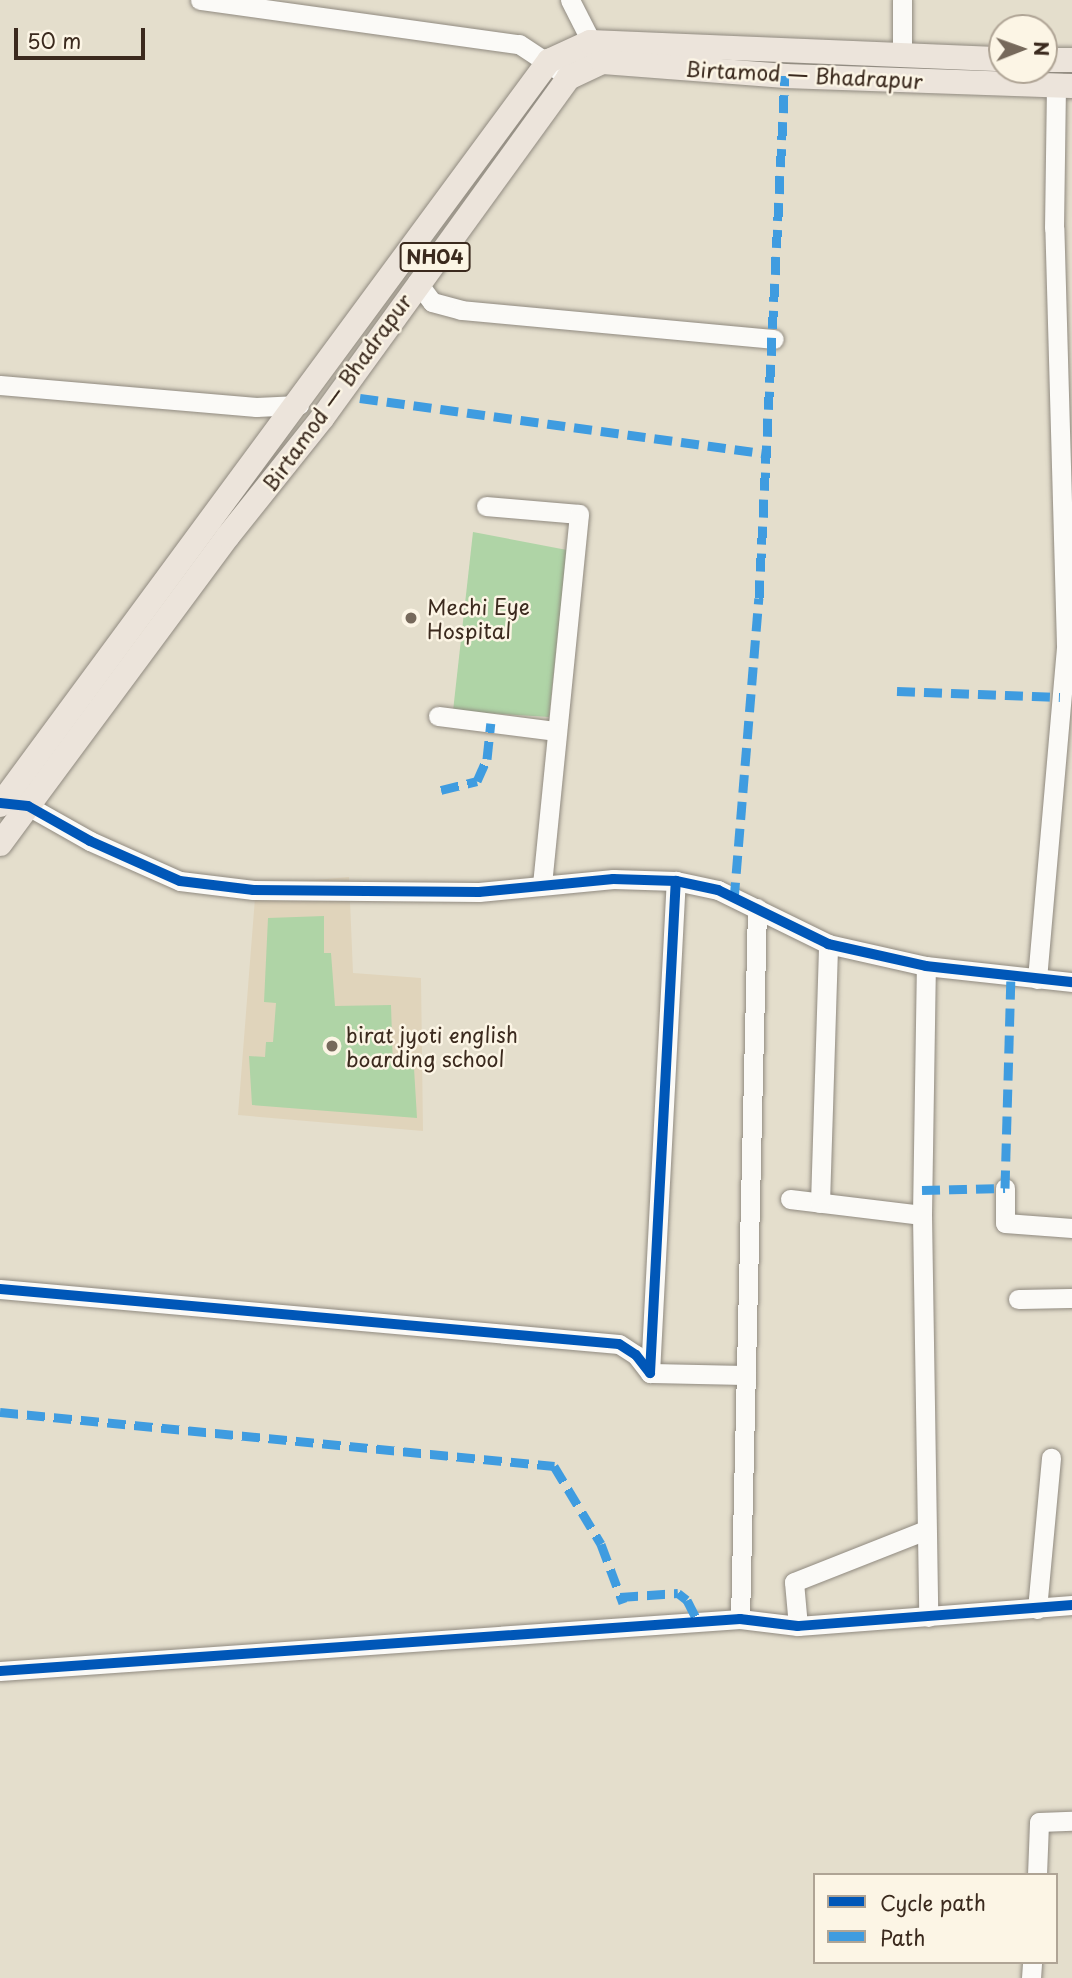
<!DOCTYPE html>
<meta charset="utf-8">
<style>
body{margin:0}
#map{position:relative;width:1072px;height:1978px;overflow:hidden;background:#e4decc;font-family:"Playpen Sans",sans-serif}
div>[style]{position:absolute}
.built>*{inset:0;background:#e0d4bb}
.green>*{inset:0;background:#afd4a6}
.roads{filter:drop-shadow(0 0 2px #908a80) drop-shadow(0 0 2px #908a80)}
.minor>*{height:19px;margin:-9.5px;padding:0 9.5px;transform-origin:9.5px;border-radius:9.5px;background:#fbfaf7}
.major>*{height:24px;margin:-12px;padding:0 12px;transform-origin:12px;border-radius:12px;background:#ece4db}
.quiet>*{height:9px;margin-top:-4.5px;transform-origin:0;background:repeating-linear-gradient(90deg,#3f9ce0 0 18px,transparent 0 27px)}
.cycleway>*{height:10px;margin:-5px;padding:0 5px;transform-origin:5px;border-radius:5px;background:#0057b8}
.dots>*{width:19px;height:19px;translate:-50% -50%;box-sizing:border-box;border:4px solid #fcf5e5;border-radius:50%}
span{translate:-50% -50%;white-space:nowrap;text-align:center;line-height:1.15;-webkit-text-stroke:5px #fcf5e5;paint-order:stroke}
.shield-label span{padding:2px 5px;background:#fcf5e5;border:2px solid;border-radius:5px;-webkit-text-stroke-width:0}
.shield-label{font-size:19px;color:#3b2a1e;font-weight:700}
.street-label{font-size:21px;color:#3b2a1e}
.poi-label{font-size:21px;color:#3b2a1e}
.left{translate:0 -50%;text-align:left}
.legend{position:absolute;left:813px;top:1873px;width:245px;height:91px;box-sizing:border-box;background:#fcf5e5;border:2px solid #afa495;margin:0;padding:9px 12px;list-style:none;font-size:21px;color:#3b2a1e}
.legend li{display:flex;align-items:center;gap:14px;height:35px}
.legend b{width:35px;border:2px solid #afa495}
.north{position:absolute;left:988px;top:14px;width:70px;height:70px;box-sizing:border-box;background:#fcf5e5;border:2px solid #afa495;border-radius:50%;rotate:89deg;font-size:19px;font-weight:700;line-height:28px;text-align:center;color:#3b2a1e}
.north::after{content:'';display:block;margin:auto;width:24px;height:32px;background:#76695b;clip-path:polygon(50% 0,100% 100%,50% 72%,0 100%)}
.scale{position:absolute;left:14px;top:28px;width:131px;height:32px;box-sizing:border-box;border:4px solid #3b2a1e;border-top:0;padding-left:9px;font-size:21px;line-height:24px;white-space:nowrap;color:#3b2a1e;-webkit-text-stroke:5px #fcf5e5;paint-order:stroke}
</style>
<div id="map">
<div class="built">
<i style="clip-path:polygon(349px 877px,353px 973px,421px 978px,423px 1131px,238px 1115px,256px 885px)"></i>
</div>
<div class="green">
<i style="clip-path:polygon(473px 532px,567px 550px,549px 717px,453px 711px)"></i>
<i style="clip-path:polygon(324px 916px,324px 953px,331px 953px,335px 1006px,391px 1005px,393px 1068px,414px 1068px,417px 1118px,252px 1105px,249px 1056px,265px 1057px,266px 1042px,273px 1042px,276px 1003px,264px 1002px,268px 918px)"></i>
</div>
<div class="roads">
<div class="minor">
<i style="left:200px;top:0;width:322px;rotate:7.9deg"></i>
<i style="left:519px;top:44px;width:49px;rotate:33.4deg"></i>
<i style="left:570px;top:0;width:59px;rotate:63deg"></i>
<i style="left:902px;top:0;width:56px;rotate:90deg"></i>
<i style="left:417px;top:282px;width:25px;rotate:53deg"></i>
<i style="left:432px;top:302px;width:30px;rotate:15deg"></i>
<i style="left:461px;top:310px;width:314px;rotate:5.3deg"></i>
<i style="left:0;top:385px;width:257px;rotate:4.9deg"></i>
<i style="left:256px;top:407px;width:43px;rotate:-2.7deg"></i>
<i style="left:486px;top:506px;width:93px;rotate:4.9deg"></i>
<i style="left:579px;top:514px;width:373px;rotate:95.7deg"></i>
<i style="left:438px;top:716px;width:118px;rotate:7.3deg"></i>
<i style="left:15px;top:805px;width:13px;rotate:4deg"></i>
<i style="left:28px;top:806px;width:71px;rotate:29.4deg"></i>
<i style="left:90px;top:841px;width:98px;rotate:24deg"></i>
<i style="left:180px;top:881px;width:74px;rotate:7deg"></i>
<i style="left:253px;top:890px;width:226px;rotate:0.5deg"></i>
<i style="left:479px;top:892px;width:135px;rotate:-5.5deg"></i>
<i style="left:613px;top:879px;width:63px;rotate:1.8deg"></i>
<i style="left:676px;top:881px;width:43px;rotate:12.1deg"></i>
<i style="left:718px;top:890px;width:123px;rotate:26.1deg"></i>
<i style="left:828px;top:944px;width:100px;rotate:12.7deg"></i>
<i style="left:926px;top:966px;width:147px;rotate:6.3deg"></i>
<i style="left:1037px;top:979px;width:335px;rotate:-85deg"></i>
<i style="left:1066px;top:645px;width:417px;rotate:-91.6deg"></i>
<i style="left:1054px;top:228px;width:141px;rotate:-89.2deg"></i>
<i style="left:1005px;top:1188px;width:35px;rotate:90deg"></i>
<i style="left:1005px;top:1223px;width:67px;rotate:4.3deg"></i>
<i style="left:790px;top:1199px;width:133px;rotate:6.9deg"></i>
<i style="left:922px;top:1215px;width:249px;rotate:-89.1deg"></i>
<i style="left:820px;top:1203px;width:259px;rotate:-88.2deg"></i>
<i style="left:922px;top:1215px;width:402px;rotate:89.1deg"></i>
<i style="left:0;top:1289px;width:621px;rotate:5.08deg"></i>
<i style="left:619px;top:1344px;width:20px;rotate:33deg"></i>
<i style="left:636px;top:1355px;width:23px;rotate:52deg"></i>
<i style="left:650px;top:1373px;width:493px;rotate:-87deg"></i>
<i style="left:1018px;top:1299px;width:54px;rotate:-1.1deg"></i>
<i style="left:650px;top:1373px;width:96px;rotate:1.2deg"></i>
<i style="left:1037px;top:1609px;width:152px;rotate:-84.7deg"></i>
<i style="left:740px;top:1619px;width:711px;rotate:-88.63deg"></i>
<i style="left:798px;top:1626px;width:44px;rotate:-95.2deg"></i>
<i style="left:794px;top:1582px;width:142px;rotate:-21.5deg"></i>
<i style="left:0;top:1671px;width:742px;rotate:-4.02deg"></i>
<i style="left:740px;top:1619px;width:58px;rotate:6.9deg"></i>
<i style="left:798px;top:1626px;width:275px;rotate:-4.4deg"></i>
<i style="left:1037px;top:1875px;width:53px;rotate:-87.8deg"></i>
<i style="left:1039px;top:1822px;width:33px;rotate:-2deg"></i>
<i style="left:1031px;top:1978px;width:16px;rotate:-86deg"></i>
</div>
<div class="major">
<i style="left:1044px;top:60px;width:28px"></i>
<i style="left:0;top:805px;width:925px;rotate:-53.58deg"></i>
<i style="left:549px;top:61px;width:45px;rotate:-24.9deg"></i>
<i style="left:590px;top:42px;width:412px;rotate:2.4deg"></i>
<i style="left:0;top:844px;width:383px;rotate:-53.5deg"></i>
<i style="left:228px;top:536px;width:152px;rotate:-51.4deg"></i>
<i style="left:323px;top:417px;width:418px;rotate:-54.1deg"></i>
<i style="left:568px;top:78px;width:38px;rotate:-25deg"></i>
<i style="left:603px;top:62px;width:183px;rotate:4.4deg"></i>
<i style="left:785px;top:76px;width:287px;rotate:2deg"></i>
</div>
</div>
<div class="quiet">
<i style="left:360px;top:398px;width:411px;rotate:7.8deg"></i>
<i style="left:897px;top:691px;width:163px;rotate:2.1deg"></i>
<i style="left:441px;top:790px;width:37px;rotate:-14deg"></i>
<i style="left:477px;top:781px;width:24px;rotate:-66deg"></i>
<i style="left:487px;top:759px;width:36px;rotate:-84deg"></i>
<i style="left:734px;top:900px;width:303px;rotate:-85.3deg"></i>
<i style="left:759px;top:598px;width:523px;rotate:-87.15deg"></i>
<i style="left:922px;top:1190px;width:83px;rotate:-1.4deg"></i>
<i style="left:1005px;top:1188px;width:214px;rotate:-88.4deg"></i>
<i style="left:0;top:1412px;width:557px;rotate:5.57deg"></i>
<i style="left:554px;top:1466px;width:91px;rotate:58.9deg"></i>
<i style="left:601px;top:1544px;width:63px;rotate:69.6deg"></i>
<i style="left:620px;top:1597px;width:58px;rotate:-3.9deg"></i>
<i style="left:678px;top:1593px;width:11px;rotate:38deg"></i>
<i style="left:687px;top:1600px;width:25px;rotate:63deg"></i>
</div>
<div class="cycleway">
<i style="left:0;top:803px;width:28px;rotate:6deg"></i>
<i style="left:28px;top:806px;width:71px;rotate:29.4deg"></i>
<i style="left:90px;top:841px;width:98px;rotate:24deg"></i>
<i style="left:180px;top:881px;width:74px;rotate:7deg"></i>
<i style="left:253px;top:890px;width:226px;rotate:0.5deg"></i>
<i style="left:479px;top:892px;width:135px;rotate:-5.5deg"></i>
<i style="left:613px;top:879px;width:63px;rotate:1.8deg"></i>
<i style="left:676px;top:881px;width:43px;rotate:12.1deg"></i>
<i style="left:718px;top:890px;width:123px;rotate:26.1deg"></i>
<i style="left:828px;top:944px;width:100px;rotate:12.7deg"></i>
<i style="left:926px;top:966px;width:147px;rotate:6.3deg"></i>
<i style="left:0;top:1289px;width:621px;rotate:5.08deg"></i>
<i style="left:619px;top:1344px;width:20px;rotate:33deg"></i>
<i style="left:636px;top:1355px;width:23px;rotate:52deg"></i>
<i style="left:650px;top:1373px;width:493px;rotate:-87deg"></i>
<i style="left:0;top:1671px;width:742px;rotate:-4.02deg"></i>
<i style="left:740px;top:1619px;width:58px;rotate:6.9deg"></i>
<i style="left:798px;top:1626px;width:275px;rotate:-4.4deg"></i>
</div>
<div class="dots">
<i style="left:411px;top:618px;background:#76695b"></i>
<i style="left:332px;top:1046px;background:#76695b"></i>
</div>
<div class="shield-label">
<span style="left:435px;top:257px">NH04</span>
</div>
<div class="street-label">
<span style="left:804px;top:74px;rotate:3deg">Birtamod — Bhadrapur</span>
<span style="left:336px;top:392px;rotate:-54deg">Birtamod — Bhadrapur</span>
</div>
<div class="poi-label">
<span class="left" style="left:427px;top:618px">Mechi Eye<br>Hospital</span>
<span class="left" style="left:346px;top:1046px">birat jyoti english<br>boarding school</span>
</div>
<ul class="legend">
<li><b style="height:9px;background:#0057b8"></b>Cycle path</li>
<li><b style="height:9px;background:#3f9ce0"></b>Path</li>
</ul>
<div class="north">N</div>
<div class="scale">50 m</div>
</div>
